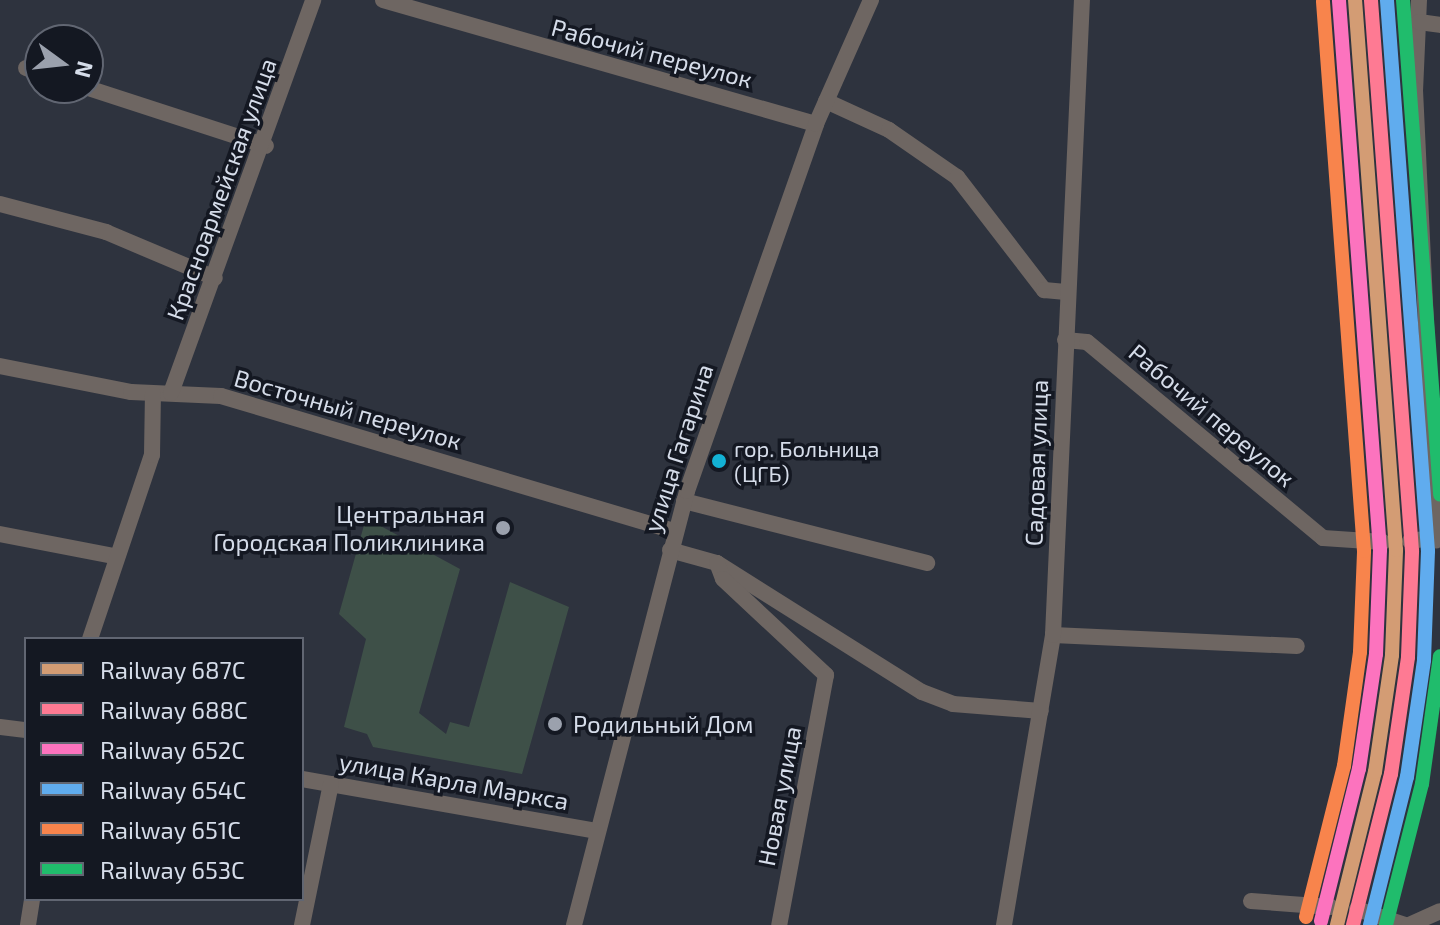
<!DOCTYPE html>
<meta charset="utf-8">
<style>
body{margin:0}
#map{position:relative;width:1440px;height:925px;overflow:hidden;background:#2e333e;font-family:"Exo 2",sans-serif}
div>[style]{position:absolute}
.green>*{inset:0;background:#3e5048}
.minor>*{height:16px;margin:-8px;padding:0 8px;transform-origin:8px;border-radius:8px;background:#6e6662}
.rail-1>*{height:14px;margin:-7px;padding:0 7px;transform-origin:7px;border-radius:7px;background:#d39c74}
.rail-2>*{height:14px;margin:-7px;padding:0 7px;transform-origin:7px;border-radius:7px;background:#fe7a93}
.rail-3>*{height:14px;margin:-7px;padding:0 7px;transform-origin:7px;border-radius:7px;background:#fc73be}
.rail-4>*{height:14px;margin:-7px;padding:0 7px;transform-origin:7px;border-radius:7px;background:#60acee}
.rail-5>*{height:14px;margin:-7px;padding:0 7px;transform-origin:7px;border-radius:7px;background:#f8844c}
.rail-6>*{height:14px;margin:-7px;padding:0 7px;transform-origin:7px;border-radius:7px;background:#20bc6c}
.dots>*{width:22px;height:22px;translate:-50% -50%;box-sizing:border-box;border:4px solid #141822;border-radius:50%}
span{translate:-50% -50%;white-space:nowrap;text-align:center;line-height:1.15;-webkit-text-stroke:7px #141822;paint-order:stroke}
.bus-label{font-size:22px;color:#d5dce9}
.left{translate:0 -50%;text-align:left}
.street-label{font-size:24px;color:#d5dce9}
.poi-label{font-size:24px;color:#d5dce9}
.right{translate:-100% -50%;text-align:right}
.legend{position:absolute;left:24px;top:637px;width:280px;height:264px;box-sizing:border-box;background:#141822;border:2px solid #616672;margin:0;padding:10px 14px;list-style:none;font-size:24px;color:#d5dce9}
.legend li{display:flex;align-items:center;gap:16px;height:40px}
.legend b{width:40px;border:2px solid #616672}
.north{position:absolute;left:24px;top:24px;width:80px;height:80px;box-sizing:border-box;background:#141822;border:2px solid #616672;border-radius:50%;rotate:105deg;font-size:22px;font-weight:700;line-height:32px;text-align:center;color:#d5dce9}
.north::after{content:'';display:block;margin:auto;width:28px;height:36px;background:#9ba1ad;clip-path:polygon(50% 0,100% 100%,50% 72%,0 100%)}
</style>
<div id="map">
<div class="green">
<i style="clip-path:polygon(366px 518px,460px 569px,419px 713px,446px 734px,450px 722px,469px 727px,510px 582px,569px 607px,522px 774px,373px 747px,367px 734px,344px 727px,366px 639px,339px 614px)"></i>
</div>
<div class="minor">
<i style="left:383px;top:0;width:450px;rotate:16deg"></i>
<i style="left:1419px;top:0;width:90px;rotate:92.5deg"></i>
<i style="left:1415px;top:90px;width:451px;rotate:87.3deg"></i>
<i style="left:1419px;top:22px;width:21px;rotate:8deg"></i>
<i style="left:26px;top:68px;width:15px;rotate:20deg"></i>
<i style="left:88px;top:88px;width:187px;rotate:18deg"></i>
<i style="left:826px;top:101px;width:69px;rotate:24.7deg"></i>
<i style="left:889px;top:130px;width:83px;rotate:34.7deg"></i>
<i style="left:957px;top:177px;width:143px;rotate:52.4deg"></i>
<i style="left:1044px;top:290px;width:22px;rotate:5deg"></i>
<i style="left:0;top:204px;width:110px;rotate:14.8deg"></i>
<i style="left:106px;top:232px;width:118px;rotate:22.9deg"></i>
<i style="left:1065px;top:340px;width:22px;rotate:5deg"></i>
<i style="left:1087px;top:342px;width:307px;rotate:39.7deg"></i>
<i style="left:1323px;top:538px;width:60px;rotate:3.8deg"></i>
<i style="left:0;top:366px;width:134px;rotate:11.2deg"></i>
<i style="left:131px;top:392px;width:90px;rotate:2.5deg"></i>
<i style="left:221px;top:396px;width:474px;rotate:16.6deg"></i>
<i style="left:171px;top:393px;width:418px;rotate:-70.1deg"></i>
<i style="left:684px;top:501px;width:251px;rotate:14.3deg"></i>
<i style="left:0;top:534px;width:115px;rotate:11deg"></i>
<i style="left:1410px;top:541px;width:30px;rotate:-8deg"></i>
<i style="left:670px;top:550px;width:49px;rotate:15.5deg"></i>
<i style="left:717px;top:563px;width:242px;rotate:32.2deg"></i>
<i style="left:922px;top:692px;width:33px;rotate:21deg"></i>
<i style="left:953px;top:704px;width:88px;rotate:4.5deg"></i>
<i style="left:717px;top:563px;width:17px;rotate:69deg"></i>
<i style="left:723px;top:579px;width:141px;rotate:43deg"></i>
<i style="left:826px;top:675px;width:254px;rotate:100.6deg"></i>
<i style="left:1053px;top:635px;width:244px;rotate:2.6deg"></i>
<i style="left:90px;top:639px;width:194px;rotate:-71.4deg"></i>
<i style="left:152px;top:455px;width:61px;rotate:-89.1deg"></i>
<i style="left:0;top:727px;width:26px;rotate:7deg"></i>
<i style="left:302px;top:779px;width:300px;rotate:10deg"></i>
<i style="left:1251px;top:901px;width:80px;rotate:4.3deg"></i>
<i style="left:1357px;top:909px;width:51px;rotate:18.4deg"></i>
<i style="left:28px;top:925px;width:26px;rotate:-81deg"></i>
<i style="left:302px;top:925px;width:144px;rotate:-78.4deg"></i>
<i style="left:574px;top:925px;width:448px;rotate:-75.4deg"></i>
<i style="left:687px;top:491px;width:389px;rotate:-70.6deg"></i>
<i style="left:816px;top:124px;width:136px;rotate:-66.1deg"></i>
<i style="left:1004px;top:925px;width:294px;rotate:-80.4deg"></i>
<i style="left:1053px;top:635px;width:636px;rotate:-87.39deg"></i>
<i style="left:1409px;top:925px;width:34px;rotate:-24deg"></i>
</div>
<div class="rail-1">
<i style="left:1337px;top:925px;width:158px;rotate:-76.1deg"></i>
<i style="left:1375px;top:772px;width:118px;rotate:-81.7deg"></i>
<i style="left:1392px;top:655px;width:105px;rotate:-87.8deg"></i>
<i style="left:1396px;top:550px;width:552px;rotate:-94.26deg"></i>
</div>
<div class="rail-2">
<i style="left:1353px;top:925px;width:156px;rotate:-75.9deg"></i>
<i style="left:1391px;top:774px;width:118px;rotate:-81.7deg"></i>
<i style="left:1408px;top:657px;width:106px;rotate:-87.8deg"></i>
<i style="left:1412px;top:551px;width:553px;rotate:-94.26deg"></i>
</div>
<div class="rail-3">
<i style="left:1321px;top:921px;width:157px;rotate:-76deg"></i>
<i style="left:1359px;top:769px;width:116px;rotate:-81.6deg"></i>
<i style="left:1376px;top:654px;width:104px;rotate:-87.8deg"></i>
<i style="left:1380px;top:550px;width:551px;rotate:-94.27deg"></i>
</div>
<div class="rail-4">
<i style="left:1370px;top:925px;width:153px;rotate:-76deg"></i>
<i style="left:1407px;top:777px;width:118px;rotate:-81.7deg"></i>
<i style="left:1424px;top:660px;width:109px;rotate:-87.9deg"></i>
<i style="left:1428px;top:551px;width:553px;rotate:-94.26deg"></i>
</div>
<div class="rail-5">
<i style="left:1306px;top:917px;width:156px;rotate:-75.9deg"></i>
<i style="left:1344px;top:766px;width:115px;rotate:-82deg"></i>
<i style="left:1360px;top:652px;width:101px;rotate:-87.7deg"></i>
<i style="left:1364px;top:551px;width:551px;rotate:-94.27deg"></i>
</div>
<div class="rail-6">
<i style="left:1403px;top:0;width:496px;rotate:85.7deg"></i>
<i style="left:1386px;top:925px;width:146px;rotate:-75.7deg"></i>
<i style="left:1422px;top:784px;width:129px;rotate:-82deg"></i>
</div>
<div class="dots">
<i style="left:719px;top:461px;background:#13b2d5"></i>
<i style="left:503px;top:528px;background:#9ba1ad"></i>
<i style="left:555px;top:724px;background:#9ba1ad"></i>
</div>
<div class="bus-label">
<span class="left" style="left:734px;top:461px">гор. Больница<br>(ЦГБ)</span>
</div>
<div class="street-label">
<span style="left:652px;top:53px;rotate:15deg">Рабочий переулок</span>
<span style="left:221px;top:189px;rotate:-70deg">Красноармейская улица</span>
<span style="left:348px;top:409px;rotate:16deg">Восточный переулок</span>
<span style="left:1212px;top:415px;rotate:40deg">Рабочий переулок</span>
<span style="left:678px;top:448px;rotate:-72deg">улица Гагарина</span>
<span style="left:1036px;top:463px;rotate:-88deg">Садовая улица</span>
<span style="left:454px;top:781px;rotate:10deg">улица Карла Маркса</span>
<span style="left:779px;top:796px;rotate:-79deg">Новая улица</span>
</div>
<div class="poi-label">
<span class="right" style="left:485px;top:528px">Центральная<br>Городская Поликлиника</span>
<span class="left" style="left:573px;top:724px">Родильный Дом</span>
</div>
<ul class="legend">
<li><b style="height:10px;background:#d39c74"></b>Railway 687С</li>
<li><b style="height:10px;background:#fe7a93"></b>Railway 688С</li>
<li><b style="height:10px;background:#fc73be"></b>Railway 652С</li>
<li><b style="height:10px;background:#60acee"></b>Railway 654С</li>
<li><b style="height:10px;background:#f8844c"></b>Railway 651С</li>
<li><b style="height:10px;background:#20bc6c"></b>Railway 653С</li>
</ul>
<div class="north">N</div>
</div>
